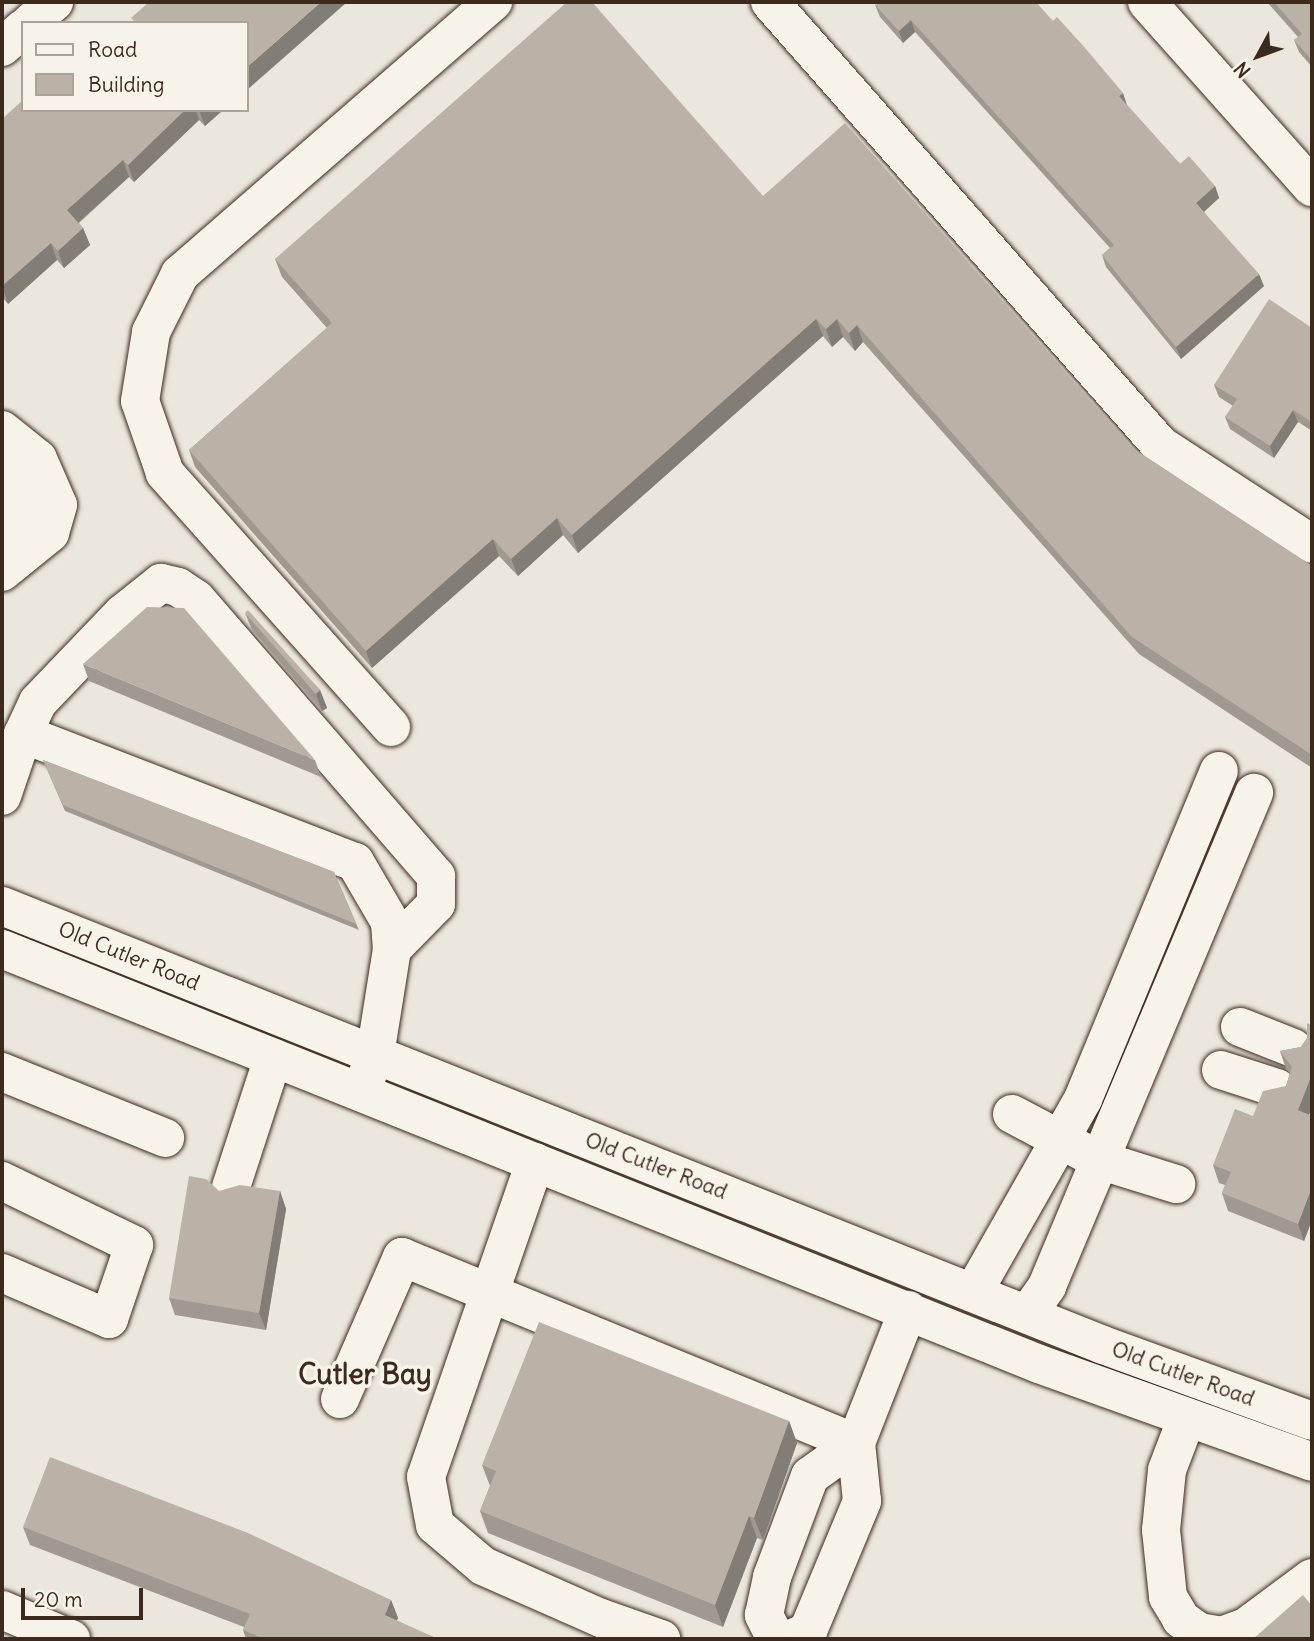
<!DOCTYPE html>
<style>
body{margin:0}
#map{position:relative;width:1314px;height:1641px;overflow:hidden;background:#ece7dc;font-family:Delius,sans-serif}
div>[style]{position:absolute}
.roads{filter:drop-shadow(0 0 2px #3b2a1e) drop-shadow(0 0 2px #3b2a1e)}
.minor>*{height:38px;margin:-19px;padding:0 19px;transform-origin:19px;border-radius:19px;background:#f7f3e8}
.major>*{height:38px;margin:-19px;padding:0 19px;transform-origin:19px;border-radius:19px;background:#f7f3e8}
.wall>*{inset:0;background:#a09990}
.shaded-wall>*{inset:0;background:#827d75}
.building>*{inset:0;background:#bab2a7}
span{translate:-50% -50%;white-space:nowrap;text-align:center;line-height:1.15;-webkit-text-stroke:7px #f7f3e8;paint-order:stroke}
.street-label{font-size:21px;color:#3b2a1e}
.district-label{font-size:28px;color:#3b2a1e;font-weight:700}
.frame{position:absolute;inset:0;border:4px solid #3b2a1e;pointer-events:none}
.legend{position:absolute;left:21px;top:21px;width:228px;height:91px;box-sizing:border-box;background:#f7f3e8;border:2px solid #aca397;margin:0;padding:9px 12px;list-style:none;font-size:21px;color:#3b2a1e}
.legend li{display:flex;align-items:center;gap:14px;height:35px}
.legend b{width:35px;border:2px solid #aca397}
.north{position:absolute;left:1223px;top:21px;width:70px;height:70px;-webkit-text-stroke:5px #f7f3e8;paint-order:stroke;rotate:229deg;font-size:19px;font-weight:700;line-height:28px;text-align:center;color:#3b2a1e}
.north::after{content:'';display:block;margin:auto;width:24px;height:32px;background:#3b2a1e;clip-path:polygon(50% 0,100% 100%,50% 72%,0 100%)}
.scale{position:absolute;left:21px;top:1588px;width:122px;height:32px;box-sizing:border-box;border:4px solid #3b2a1e;border-top:0;padding-left:9px;font-size:21px;line-height:24px;white-space:nowrap;color:#3b2a1e;-webkit-text-stroke:5px #f7f3e8;paint-order:stroke}
</style>
<div id="map">
<div class="roads">
<div class="minor">
<i style="left:770px;top:2px;width:590px;rotate:48.64deg"></i>
<i style="left:1160px;top:445px;width:181px;rotate:33.1deg"></i>
<i style="left:1147px;top:2px;width:248px;rotate:48.3deg"></i>
<i style="left:30px;top:23px;width:32px;rotate:-41deg"></i>
<i style="left:2px;top:47px;width:28px;rotate:-41deg"></i>
<i style="left:2px;top:430px;width:46px;rotate:38.9deg"></i>
<i style="left:38px;top:459px;width:50px;rotate:66.5deg"></i>
<i style="left:58px;top:505px;width:29px;rotate:106deg"></i>
<i style="left:50px;top:533px;width:62px;rotate:140.9deg"></i>
<i style="left:2px;top:461px;width:31px;rotate:42deg"></i>
<i style="left:25px;top:482px;width:28px;rotate:69deg"></i>
<i style="left:2px;top:504px;width:30px;rotate:66deg"></i>
<i style="left:14px;top:531px;width:28px;rotate:82deg"></i>
<i style="left:391px;top:727px;width:340px;rotate:-131.7deg"></i>
<i style="left:165px;top:473px;width:76px;rotate:-109.1deg"></i>
<i style="left:140px;top:401px;width:70px;rotate:-80.9deg"></i>
<i style="left:151px;top:332px;width:65px;rotate:-63.4deg"></i>
<i style="left:180px;top:274px;width:415px;rotate:-41deg"></i>
<i style="left:23px;top:734px;width:35px;rotate:-65deg"></i>
<i style="left:38px;top:702px;width:122px;rotate:-46.3deg"></i>
<i style="left:122px;top:614px;width:50px;rotate:-38.5deg"></i>
<i style="left:161px;top:583px;width:17px;rotate:13deg"></i>
<i style="left:178px;top:587px;width:22px;rotate:34deg"></i>
<i style="left:196px;top:599px;width:367px;rotate:49.1deg"></i>
<i style="left:436px;top:876px;width:28px;rotate:90deg"></i>
<i style="left:436px;top:904px;width:63px;rotate:134.4deg"></i>
<i style="left:2px;top:796px;width:65px;rotate:-71.3deg"></i>
<i style="left:23px;top:734px;width:356px;rotate:21.1deg"></i>
<i style="left:355px;top:862px;width:69px;rotate:59.7deg"></i>
<i style="left:390px;top:922px;width:27px;rotate:86deg"></i>
<i style="left:392px;top:949px;width:107px;rotate:99.1deg"></i>
<i style="left:375px;top:1055px;width:31px;rotate:111deg"></i>
<i style="left:1240px;top:1027px;width:57px;rotate:21.6deg"></i>
<i style="left:1221px;top:1070px;width:59px;rotate:17.8deg"></i>
<i style="left:2px;top:1072px;width:176px;rotate:22deg"></i>
<i style="left:1012px;top:1114px;width:98px;rotate:27.9deg"></i>
<i style="left:1099px;top:1160px;width:81px;rotate:17.3deg"></i>
<i style="left:535px;top:1162px;width:333px;rotate:109.1deg"></i>
<i style="left:426px;top:1477px;width:49px;rotate:79.4deg"></i>
<i style="left:435px;top:1525px;width:63px;rotate:40.5deg"></i>
<i style="left:483px;top:1566px;width:129px;rotate:23.8deg"></i>
<i style="left:601px;top:1618px;width:64px;rotate:19.3deg"></i>
<i style="left:2px;top:1181px;width:147px;rotate:25.9deg"></i>
<i style="left:134px;top:1245px;width:78px;rotate:108.7deg"></i>
<i style="left:109px;top:1319px;width:116px;rotate:-156.7deg"></i>
<i style="left:231px;top:1187px;width:136px;rotate:-72deg"></i>
<i style="left:974px;top:1291px;width:221px;rotate:-60.4deg"></i>
<i style="left:1083px;top:1099px;width:355px;rotate:-67.5deg"></i>
<i style="left:1029px;top:1312px;width:32px;rotate:-55deg"></i>
<i style="left:1047px;top:1286px;width:535px;rotate:-67.22deg"></i>
<i style="left:340px;top:1399px;width:155px;rotate:-66.4deg"></i>
<i style="left:402px;top:1257px;width:491px;rotate:22.3deg"></i>
<i style="left:1186px;top:1420px;width:53px;rotate:110.8deg"></i>
<i style="left:1167px;top:1470px;width:60px;rotate:95.7deg"></i>
<i style="left:1161px;top:1530px;width:67px;rotate:84deg"></i>
<i style="left:1168px;top:1597px;width:26px;rotate:59deg"></i>
<i style="left:1181px;top:1619px;width:22px;rotate:36deg"></i>
<i style="left:1199px;top:1632px;width:22px;rotate:10deg"></i>
<i style="left:1221px;top:1636px;width:27px;rotate:-20deg"></i>
<i style="left:1246px;top:1627px;width:82px;rotate:-36.6deg"></i>
<i style="left:2px;top:1610px;width:75px;rotate:22.8deg"></i>
<i style="left:776px;top:1639px;width:27px;rotate:-117deg"></i>
<i style="left:764px;top:1615px;width:39px;rotate:-78deg"></i>
<i style="left:772px;top:1577px;width:108px;rotate:-69.4deg"></i>
<i style="left:810px;top:1476px;width:57px;rotate:-35.7deg"></i>
<i style="left:791px;top:1639px;width:19px;rotate:-25deg"></i>
<i style="left:808px;top:1631px;width:141px;rotate:-67.4deg"></i>
<i style="left:862px;top:1501px;width:58px;rotate:-95.9deg"></i>
<i style="left:856px;top:1443px;width:143px;rotate:-68.6deg"></i>
</div>
<div class="major">
<i style="left:2px;top:906px;width:1185px;rotate:21.74deg"></i>
<i style="left:1103px;top:1345px;width:222px;rotate:20deg"></i>
<i style="left:2px;top:949px;width:1117px;rotate:21.81deg"></i>
<i style="left:1039px;top:1364px;width:290px;rotate:19.7deg"></i>
</div>
</div>
<div class="wall">
<i style="clip-path:polygon(1267px 2px,1312px 2px,1312px 67px,1299px 52px,1294px 40px,1298px 37px)"></i>
<i style="clip-path:polygon(875px 5px,1127px 105px,1180px 164px,1215px 186px,1219px 198px,1204px 212px,1264px 286px,1181px 359px,1106px 267px,1102px 255px,1110px 248px,915px 32px,903px 43px,880px 17px)"></i>
<i style="clip-path:polygon(23px 110px,223px 110px,205px 126px,199px 120px,134px 182px,129px 177px,79px 223px,83px 228px,90px 245px,64px 268px,57px 260px,8px 304px,2px 297px,2px 119px)"></i>
<i style="clip-path:polygon(763px 196px,1134px 449px,1312px 566px,1312px 768px,1139px 654px,863px 342px,855px 351px,843px 337px,832px 347px,823px 336px,578px 553px,563px 535px,518px 576px,499px 556px,372px 668px,195px 467px,189px 450px,327px 328px,282px 277px,275px 259px)"></i>
<i style="clip-path:polygon(1312px 327px,1312px 431px,1298px 422px,1274px 458px,1230px 429px,1225px 417px,1233px 406px,1219px 397px,1214px 385px)"></i>
<i style="clip-path:polygon(245px 613px,320px 690px,327px 708px,322px 711px,252px 630px)"></i>
<i style="clip-path:polygon(83px 664px,315px 760px,321px 777px,89px 681px)"></i>
<i style="clip-path:polygon(43px 760px,334px 872px,359px 930px,65px 811px)"></i>
<i style="clip-path:polygon(1312px 1026px,1312px 1107px,1309px 1115px,1312px 1116px,1312px 1220px,1304px 1241px,1228px 1211px,1222px 1193px,1225px 1185px,1219px 1183px,1213px 1165px,1286px 1086px,1290px 1073px,1286px 1069px,1280px 1051px,1301px 1047px,1307px 1038px)"></i>
<i style="clip-path:polygon(280px 1191px,286px 1209px,266px 1330px,175px 1315px,169px 1298px)"></i>
<i style="clip-path:polygon(789px 1421px,797px 1443px,763px 1540px,757px 1538px,723px 1627px,488px 1533px,480px 1511px,490px 1486px,482px 1465px)"></i>
<i style="clip-path:polygon(23px 1527px,391px 1600px,398px 1618px,396px 1621px,438px 1639px,246px 1639px,243px 1630px,244px 1627px,30px 1545px)"></i>
</div>
<div class="shaded-wall">
<i style="clip-path:polygon(321px 2px,345px 2px,346px 3px,247px 90px,247px 67px)"></i>
<i style="clip-path:polygon(911px 20px,915px 32px,903px 43px,899px 31px)"></i>
<i style="clip-path:polygon(1123px 93px,1127px 105px,1123px 108px,1119px 96px)"></i>
<i style="clip-path:polygon(185px 110px,196px 110px,199px 120px,134px 182px,128px 165px)"></i>
<i style="clip-path:polygon(199px 110px,223px 110px,205px 126px)"></i>
<i style="clip-path:polygon(123px 160px,129px 177px,73px 227px,67px 210px)"></i>
<i style="clip-path:polygon(1215px 186px,1219px 198px,1200px 215px,1196px 203px)"></i>
<i style="clip-path:polygon(83px 228px,90px 245px,64px 268px,58px 251px)"></i>
<i style="clip-path:polygon(51px 243px,57px 260px,8px 304px,2px 286px)"></i>
<i style="clip-path:polygon(1259px 274px,1264px 286px,1181px 359px,1176px 347px)"></i>
<i style="clip-path:polygon(816px 319px,823px 336px,578px 553px,572px 535px)"></i>
<i style="clip-path:polygon(837px 319px,843px 337px,832px 347px,826px 329px)"></i>
<i style="clip-path:polygon(857px 325px,863px 342px,855px 351px,849px 333px)"></i>
<i style="clip-path:polygon(1293px 410px,1298px 422px,1274px 458px,1270px 446px)"></i>
<i style="clip-path:polygon(557px 518px,563px 535px,518px 576px,511px 559px)"></i>
<i style="clip-path:polygon(493px 539px,499px 556px,372px 668px,366px 651px)"></i>
<i style="clip-path:polygon(320px 690px,327px 708px,322px 711px,316px 694px)"></i>
<i style="clip-path:polygon(1312px 1074px,1312px 1107px,1304px 1128px,1298px 1110px)"></i>
<i style="clip-path:polygon(1312px 1187px,1312px 1220px,1304px 1241px,1298px 1224px)"></i>
<i style="clip-path:polygon(280px 1191px,286px 1209px,266px 1330px,259px 1313px)"></i>
<i style="clip-path:polygon(789px 1421px,797px 1443px,763px 1540px,754px 1518px)"></i>
<i style="clip-path:polygon(749px 1516px,757px 1538px,723px 1627px,715px 1605px)"></i>
<i style="clip-path:polygon(391px 1600px,398px 1618px,391px 1633px,385px 1615px)"></i>
</div>
<div class="building">
<i style="clip-path:polygon(149px 2px,321px 2px,247px 67px,247px 23px,136px 23px,131px 18px)"></i>
<i style="clip-path:polygon(567px 2px,592px 2px,763px 196px,845px 123px,1134px 449px,1312px 566px,1312px 755px,1132px 637px,857px 325px,849px 333px,837px 319px,826px 329px,816px 319px,572px 535px,557px 518px,511px 559px,493px 539px,366px 651px,189px 450px,332px 323px,275px 259px)"></i>
<i style="clip-path:polygon(879px 2px,1036px 2px,1053px 21px,1057px 17px,1086px 49px,1123px 93px,1119px 96px,1180px 164px,1189px 156px,1215px 186px,1196px 203px,1259px 274px,1176px 347px,1102px 255px,1114px 245px,911px 20px,899px 31px,875px 5px)"></i>
<i style="clip-path:polygon(1274px 2px,1312px 2px,1312px 60px,1294px 40px,1302px 34px)"></i>
<i style="clip-path:polygon(23px 100px,23px 110px,185px 110px,128px 165px,123px 160px,67px 210px,83px 228px,58px 251px,51px 243px,2px 286px,2px 119px)"></i>
<i style="clip-path:polygon(1269px 299px,1312px 328px,1312px 327px,1312px 422px,1293px 410px,1270px 446px,1225px 417px,1237px 399px,1214px 385px)"></i>
<i style="clip-path:polygon(147px 607px,184px 608px,315px 760px,83px 664px)"></i>
<i style="clip-path:polygon(248px 610px,320px 690px,316px 694px,245px 613px)"></i>
<i style="clip-path:polygon(43px 760px,334px 872px,356px 924px,63px 805px)"></i>
<i style="clip-path:polygon(1307px 1023px,1312px 1026px,1312px 1074px,1298px 1110px,1312px 1116px,1312px 1187px,1298px 1224px,1222px 1193px,1231px 1172px,1213px 1165px,1235px 1109px,1253px 1116px,1263px 1091px,1286px 1086px,1292px 1067px,1280px 1051px,1301px 1047px,1307px 1038px)"></i>
<i style="clip-path:polygon(189px 1176px,206px 1179px,219px 1191px,240px 1185px,280px 1191px,259px 1313px,169px 1298px)"></i>
<i style="clip-path:polygon(539px 1322px,789px 1421px,754px 1518px,749px 1516px,715px 1605px,480px 1511px,496px 1471px,482px 1465px)"></i>
<i style="clip-path:polygon(50px 1457px,248px 1533px,391px 1600px,385px 1615px,438px 1639px,264px 1639px,243px 1630px,250px 1614px,23px 1527px)"></i>
<i style="clip-path:polygon(1303px 1595px,1312px 1606px,1312px 1639px,1253px 1639px)"></i>
</div>
<div class="street-label">
<span style="left:129px;top:956px;rotate:22deg">Old Cutler Road</span>
<span style="left:656px;top:1166px;rotate:21deg">Old Cutler Road</span>
<span style="left:1183px;top:1374px;rotate:20deg">Old Cutler Road</span>
</div>
<div class="district-label">
<span style="left:365px;top:1374px">Cutler Bay</span>
</div>
<div class="frame"></div>
<ul class="legend">
<li><b style="height:9px;background:#f7f3e8"></b>Road</li>
<li><b style="height:19px;background:#bab2a7"></b>Building</li>
</ul>
<div class="north">N</div>
<div class="scale">20 m</div>
</div>
